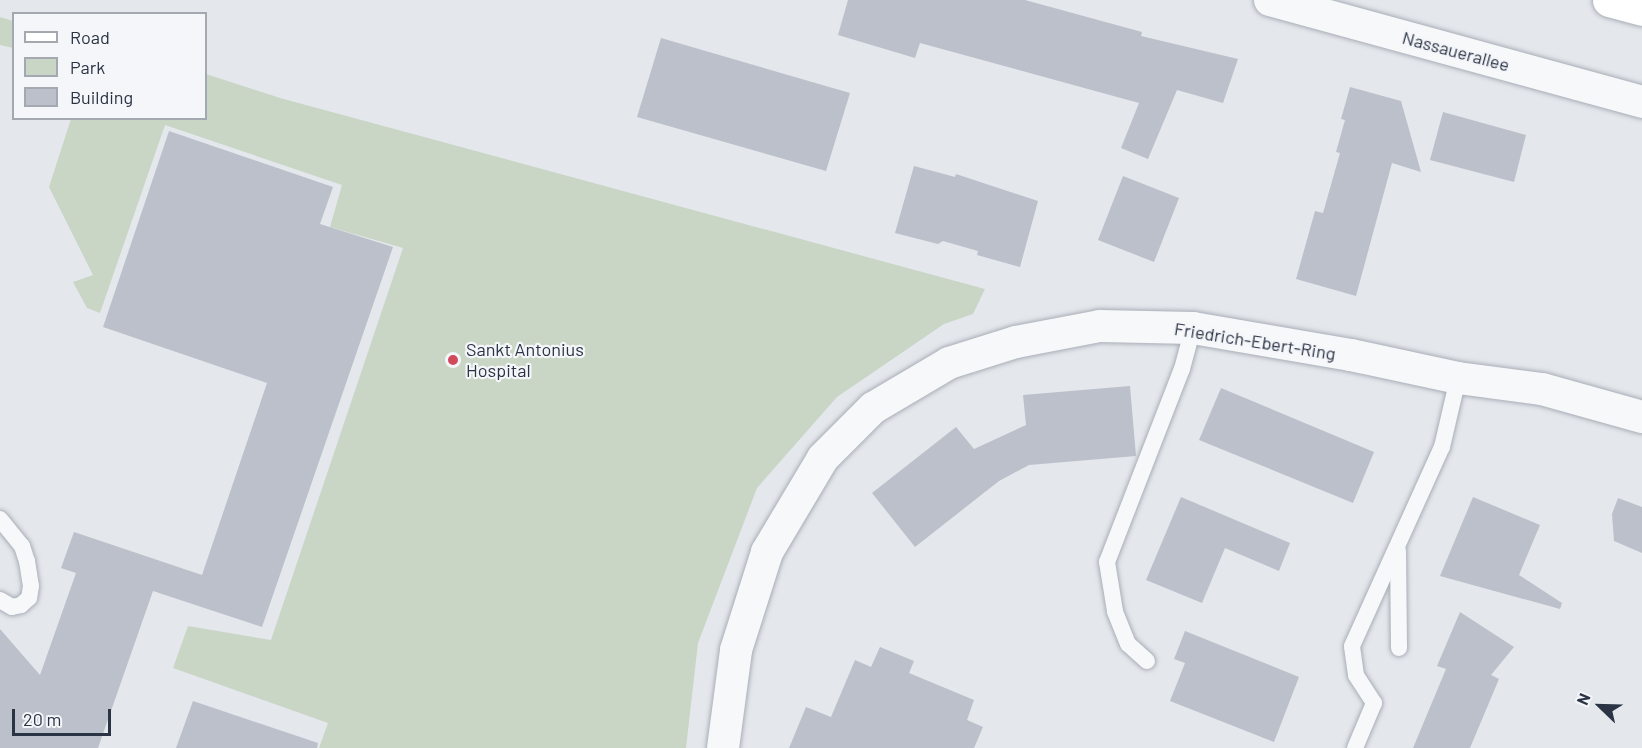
<!DOCTYPE html>
<style>
body{margin:0}
#map{position:relative;width:1642px;height:748px;overflow:hidden;background:#e4e7ec;font-family:Barlow,sans-serif}
div>[style]{position:absolute}
.green>*{inset:0;background:#c9d6c5}
.building>*{inset:0;background:#bbc0ca}
.roads{filter:drop-shadow(0 0 2px #a9aeb7) drop-shadow(0 0 2px #a9aeb7)}
.lane>*{height:16px;margin:-8px;padding:0 8px;transform-origin:8px;border-radius:8px;background:#f7f8fa}
.street>*{height:32px;margin:-16px;padding:0 16px;transform-origin:16px;border-radius:16px;background:#f7f8fa}
.primary>*{height:33px;margin:-16.5px;padding:0 16.5px;transform-origin:16.5px;border-radius:16.5px;background:#fff}
.dots>*{width:16px;height:16px;translate:-50% -50%;box-sizing:border-box;border:3px solid #f4f6f9;border-radius:50%}
span{translate:-50% -50%;white-space:nowrap;text-align:center;line-height:1.15;-webkit-text-stroke:4.5px #f4f6f9;paint-order:stroke}
.street-label{font-size:18px;color:#2b3445}
.poi-label{font-size:18px;color:#2b3445}
.left{translate:0 -50%;text-align:left}
.legend{position:absolute;left:12px;top:12px;width:195px;height:108px;box-sizing:border-box;background:#f4f6f9;border:2px solid #a4a8b1;margin:0;padding:8px 10px;list-style:none;font-size:18px;color:#2b3445}
.legend li{display:flex;align-items:center;gap:12px;height:30px}
.legend b{width:30px;border:2px solid #a4a8b1}
.north{position:absolute;left:1570px;top:676px;width:60px;height:60px;-webkit-text-stroke:4px #f4f6f9;paint-order:stroke;rotate:293deg;font-size:16px;font-weight:700;line-height:24px;text-align:center;color:#2b3445}
.north::after{content:'';display:block;margin:auto;width:21px;height:27px;background:#2b3445;clip-path:polygon(50% 0,100% 100%,50% 72%,0 100%)}
.scale{position:absolute;left:12px;top:709px;width:99px;height:27px;box-sizing:border-box;border:3px solid #2b3445;border-top:0;padding-left:8px;font-size:18px;line-height:21px;white-space:nowrap;color:#2b3445;-webkit-text-stroke:4px #f4f6f9;paint-order:stroke}
</style>
<div id="map">
<div class="green">
<i style="clip-path:polygon(0 17px,13px 21px,13px 48px,0 45px)"></i>
<i style="clip-path:polygon(206px 74px,280px 98px,985px 289px,973px 314px,944px 324px,837px 397px,757px 488px,698px 643px,686px 748px,319px 748px,328px 723px,173px 668px,188px 626px,271px 640px,403px 248px,330px 227px,342px 185px,165px 125px,100px 313px,87px 308px,73px 282px,93px 275px,49px 187px,71px 119px,206px 118px)"></i>
</div>
<div class="building">
<i style="clip-path:polygon(848px 0,1025px 0,1142px 32px,1141px 36px,1238px 59px,1223px 103px,1177px 90px,1148px 159px,1121px 148px,1139px 103px,920px 43px,915px 58px,838px 35px)"></i>
<i style="clip-path:polygon(661px 38px,850px 93px,826px 171px,637px 117px)"></i>
<i style="clip-path:polygon(1350px 87px,1401px 101px,1421px 172px,1392px 163px,1356px 296px,1296px 279px,1315px 211px,1323px 213px,1340px 153px,1336px 152px,1345px 120px,1341px 119px)"></i>
<i style="clip-path:polygon(1443px 112px,1526px 135px,1514px 182px,1430px 160px)"></i>
<i style="clip-path:polygon(169px 131px,333px 187px,320px 224px,393px 247px,262px 627px,153px 591px,98px 748px,0 748px,0 629px,40px 675px,76px 573px,61px 568px,74px 532px,202px 575px,267px 383px,103px 327px)"></i>
<i style="clip-path:polygon(914px 166px,955px 177px,956px 174px,1038px 201px,1020px 267px,977px 255px,978px 251px,943px 241px,938px 244px,895px 233px)"></i>
<i style="clip-path:polygon(1123px 176px,1179px 198px,1154px 262px,1098px 240px)"></i>
<i style="clip-path:polygon(1130px 386px,1136px 456px,1029px 465px,999px 481px,915px 547px,872px 493px,956px 427px,974px 449px,1026px 425px,1023px 395px)"></i>
<i style="clip-path:polygon(1221px 388px,1374px 452px,1353px 503px,1199px 440px)"></i>
<i style="clip-path:polygon(1181px 497px,1290px 543px,1279px 571px,1225px 548px,1202px 603px,1146px 580px)"></i>
<i style="clip-path:polygon(1473px 497px,1540px 525px,1519px 575px,1562px 603px,1560px 609px,1440px 576px)"></i>
<i style="clip-path:polygon(1618px 498px,1642px 507px,1642px 553px,1614px 541px,1612px 514px)"></i>
<i style="clip-path:polygon(1460px 612px,1514px 647px,1491px 675px,1499px 679px,1470px 748px,1413px 748px,1446px 669px,1437px 666px)"></i>
<i style="clip-path:polygon(1185px 631px,1299px 677px,1274px 742px,1170px 701px,1185px 663px,1174px 659px)"></i>
<i style="clip-path:polygon(880px 647px,914px 661px,909px 673px,974px 700px,967px 720px,983px 727px,974px 748px,789px 748px,806px 707px,831px 717px,855px 660px,871px 667px)"></i>
<i style="clip-path:polygon(193px 701px,318px 743px,317px 748px,176px 748px)"></i>
</div>
<div class="roads">
<div class="lane">
<i style="left:0;top:519px;width:35px;rotate:51deg"></i>
<i style="left:22px;top:546px;width:16px;rotate:72deg"></i>
<i style="left:27px;top:561px;width:25px;rotate:81deg"></i>
<i style="left:31px;top:586px;width:12px;rotate:99deg"></i>
<i style="left:29px;top:598px;width:11px;rotate:139deg"></i>
<i style="left:21px;top:605px;width:9px;rotate:167deg"></i>
<i style="left:12px;top:607px;width:14px;rotate:-150deg"></i>
<i style="left:1398px;top:551px;width:97px;rotate:89.4deg"></i>
<i style="left:1147px;top:661px;width:25px;rotate:-138deg"></i>
<i style="left:1128px;top:644px;width:35px;rotate:-112deg"></i>
<i style="left:1115px;top:611px;width:50px;rotate:-99.3deg"></i>
<i style="left:1107px;top:562px;width:207px;rotate:-68.8deg"></i>
<i style="left:1182px;top:369px;width:42px;rotate:-75deg"></i>
<i style="left:1355px;top:748px;width:49px;rotate:-67.1deg"></i>
<i style="left:1374px;top:703px;width:33px;rotate:-123deg"></i>
<i style="left:1356px;top:675px;width:29px;rotate:-98deg"></i>
<i style="left:1352px;top:646px;width:218px;rotate:-65.7deg"></i>
<i style="left:1442px;top:447px;width:71px;rotate:-76.9deg"></i>
</div>
<div class="street">
<i style="left:1270px;top:0;width:386px;rotate:15.3deg"></i>
<i style="left:723px;top:748px;width:99px;rotate:-82.4deg"></i>
<i style="left:736px;top:650px;width:103px;rotate:-72.4deg"></i>
<i style="left:767px;top:552px;width:109px;rotate:-59.2deg"></i>
<i style="left:823px;top:458px;width:71px;rotate:-45deg"></i>
<i style="left:873px;top:408px;width:88px;rotate:-30.6deg"></i>
<i style="left:949px;top:363px;width:70px;rotate:-17.4deg"></i>
<i style="left:1016px;top:342px;width:86px;rotate:-10.8deg"></i>
<i style="left:1100px;top:326px;width:93px;rotate:1.2deg"></i>
<i style="left:1193px;top:328px;width:160px;rotate:9.7deg"></i>
<i style="left:1351px;top:355px;width:109px;rotate:12.1deg"></i>
<i style="left:1458px;top:378px;width:85px;rotate:7.5deg"></i>
<i style="left:1542px;top:389px;width:104px;rotate:15.6deg"></i>
</div>
<div class="primary">
<i style="left:1609px;top:0;width:34px;rotate:15deg"></i>
</div>
</div>
<div class="dots">
<i style="left:453px;top:360px;background:#d1495b"></i>
</div>
<div class="street-label">
<span style="left:1456px;top:51px;rotate:15deg">Nassauerallee</span>
<span style="left:1255px;top:341px;rotate:9deg">Friedrich-Ebert-Ring</span>
</div>
<div class="poi-label">
<span class="left" style="left:466px;top:360px">Sankt Antonius<br>Hospital</span>
</div>
<ul class="legend">
<li><b style="height:8px;background:#fff"></b>Road</li>
<li><b style="height:16px;background:#c9d6c5"></b>Park</li>
<li><b style="height:16px;background:#bbc0ca"></b>Building</li>
</ul>
<div class="north">N</div>
<div class="scale">20 m</div>
</div>
